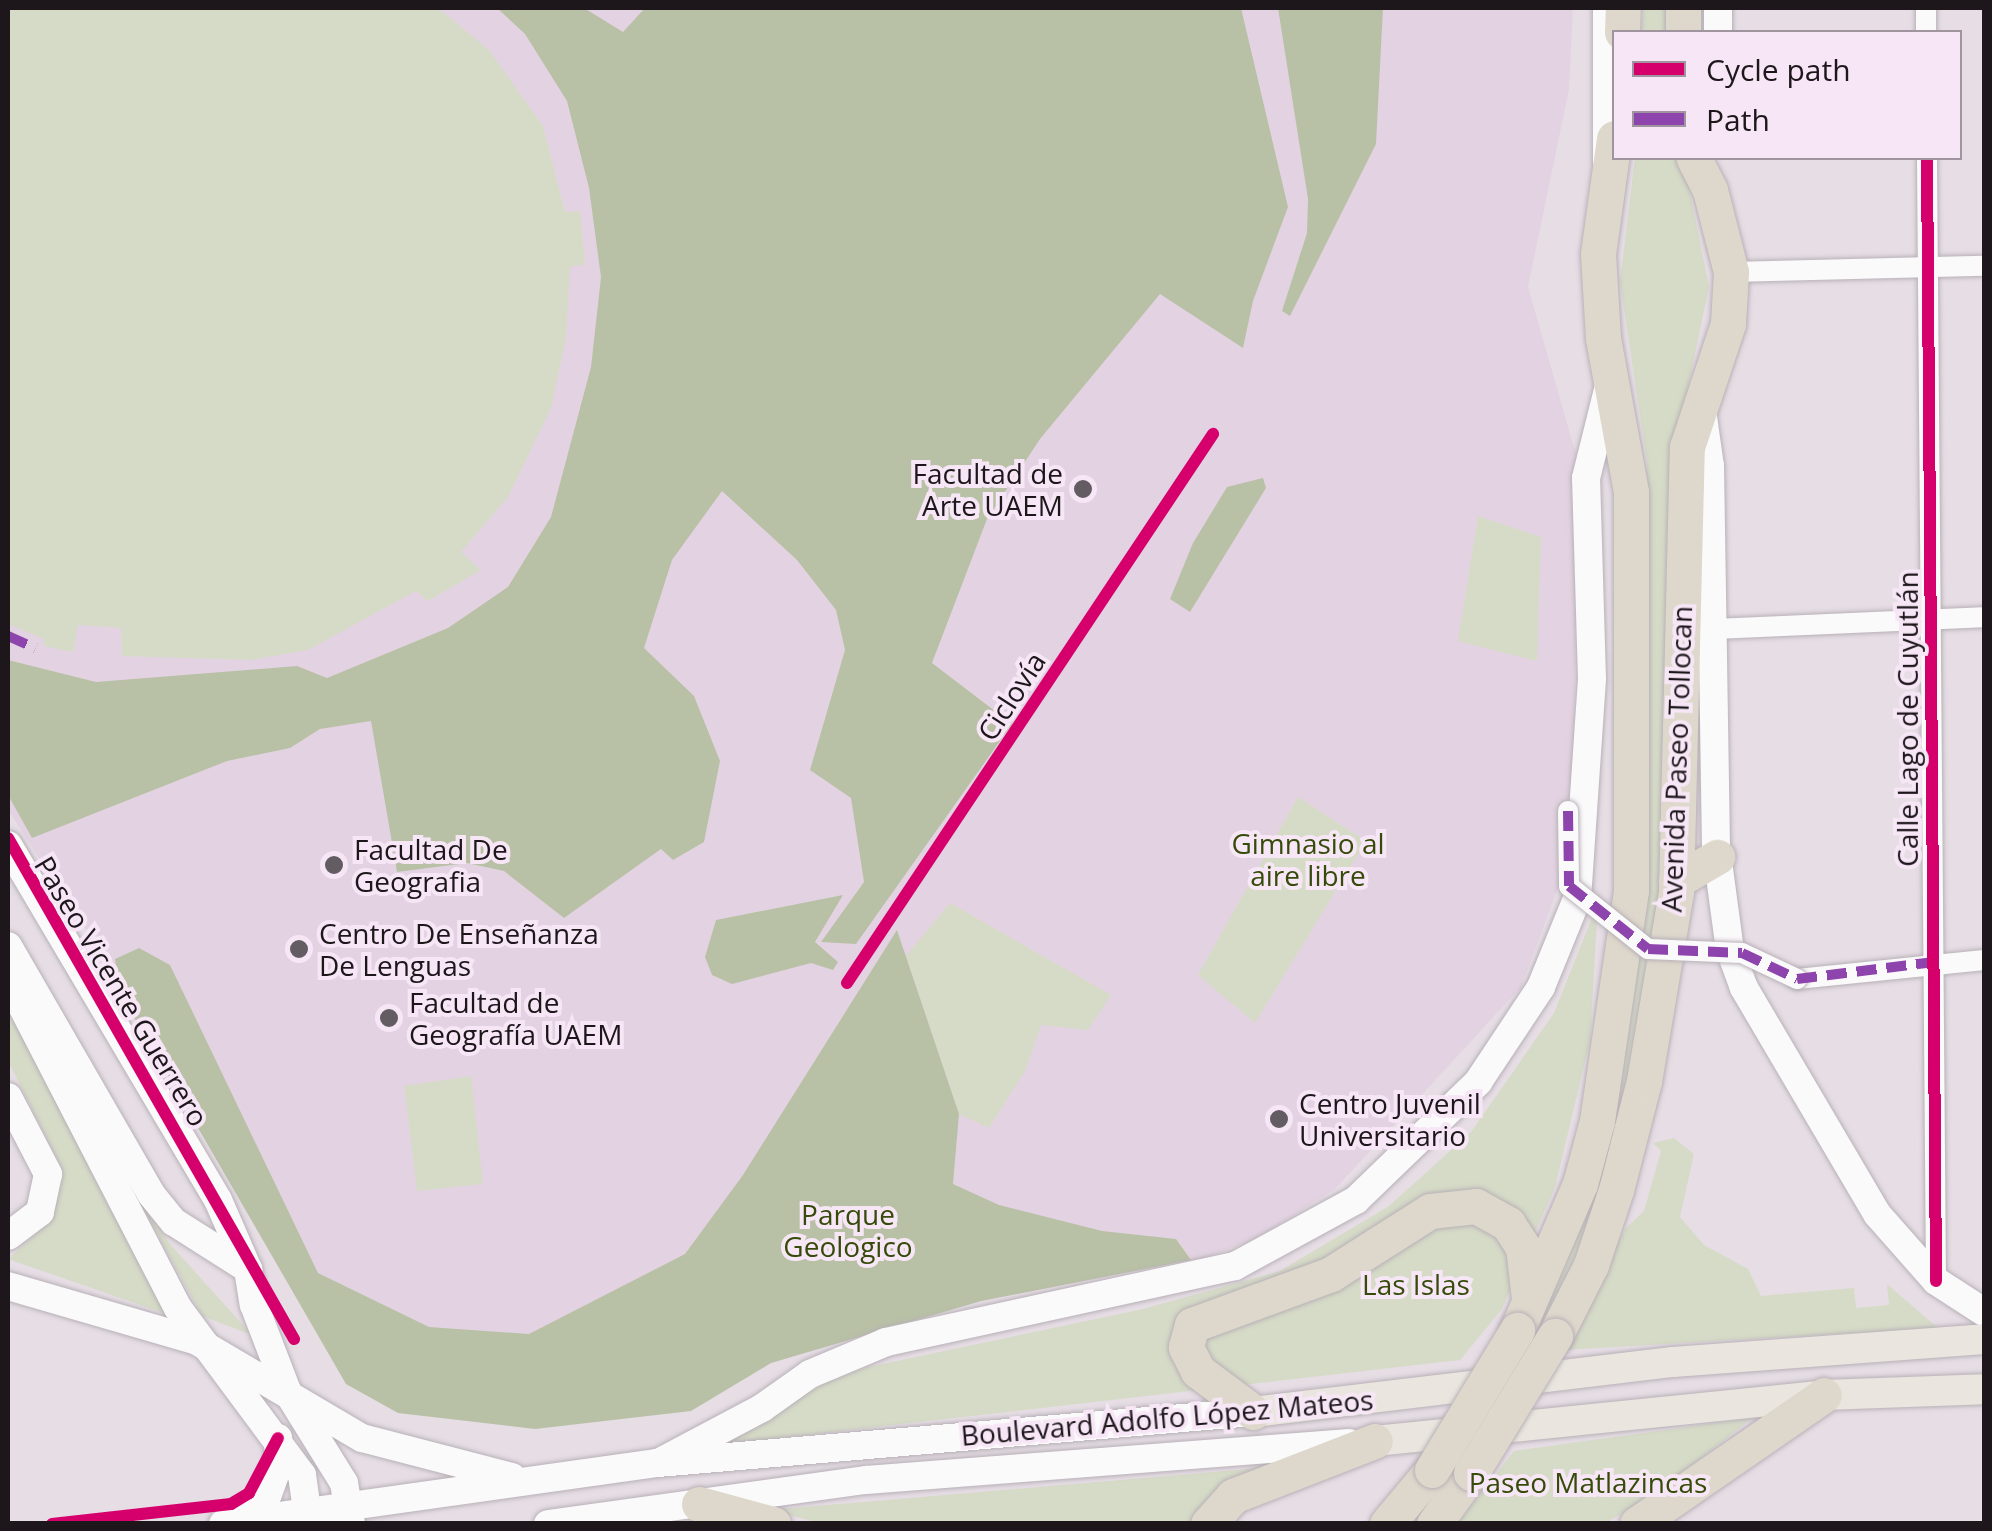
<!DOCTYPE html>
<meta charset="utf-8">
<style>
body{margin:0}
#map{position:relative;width:1992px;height:1531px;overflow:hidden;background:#e6dde5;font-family:"Open Sans",sans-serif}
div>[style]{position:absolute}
.built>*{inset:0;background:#e3d3e2}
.green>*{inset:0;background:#d6dbc7}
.forest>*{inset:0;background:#b8c1a5}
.roads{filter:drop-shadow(0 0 2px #b8b1b7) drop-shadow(0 0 2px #b8b1b7)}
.street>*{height:20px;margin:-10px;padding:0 10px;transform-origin:10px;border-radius:10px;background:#fbfafb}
.secondary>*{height:28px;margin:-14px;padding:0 14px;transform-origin:14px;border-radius:14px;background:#fbfafb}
.primary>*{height:30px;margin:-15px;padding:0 15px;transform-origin:15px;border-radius:15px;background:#eae6df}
.highway>*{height:35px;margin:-17.5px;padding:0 17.5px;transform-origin:17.5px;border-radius:17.5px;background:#ded8cc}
.bridges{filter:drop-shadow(0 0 2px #b8b1b7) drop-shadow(0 0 2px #b8b1b7)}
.street-bridge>*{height:20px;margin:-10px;padding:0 10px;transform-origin:10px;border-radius:10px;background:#fbfafb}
.highway-bridge>*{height:35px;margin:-17.5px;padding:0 17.5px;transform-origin:17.5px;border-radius:17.5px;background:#ded8cc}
.quiet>*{height:10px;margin-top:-5px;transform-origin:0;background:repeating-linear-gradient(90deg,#8e44ad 0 20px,transparent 0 30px)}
.cycleway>*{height:12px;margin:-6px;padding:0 6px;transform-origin:6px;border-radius:6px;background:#d6006c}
.dots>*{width:28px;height:28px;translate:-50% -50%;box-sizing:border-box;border:5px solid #f7e7f6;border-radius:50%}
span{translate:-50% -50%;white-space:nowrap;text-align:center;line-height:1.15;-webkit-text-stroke:8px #f7e7f6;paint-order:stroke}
.poi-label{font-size:28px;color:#1d171c}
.right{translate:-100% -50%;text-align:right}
.left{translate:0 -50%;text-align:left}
.street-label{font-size:28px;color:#1d171c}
.park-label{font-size:28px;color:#364b0a}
.frame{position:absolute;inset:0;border:10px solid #1d171c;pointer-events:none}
.legend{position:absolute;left:1612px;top:30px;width:350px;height:130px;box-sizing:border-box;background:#f7e7f6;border:2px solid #a0949f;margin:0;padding:12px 18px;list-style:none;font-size:30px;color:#1d171c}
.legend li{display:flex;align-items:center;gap:20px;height:50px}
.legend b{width:50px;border:2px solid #a0949f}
</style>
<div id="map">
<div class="built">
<i style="clip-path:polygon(8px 8px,1573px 8px,1569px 89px,1528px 287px,1579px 465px,1572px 811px,1560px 882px,1521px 987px,1335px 1189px,1258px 1238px,1205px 1258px,981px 1301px,771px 1363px,372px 1373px,143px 1036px,92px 939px,8px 810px)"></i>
</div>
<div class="green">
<i style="clip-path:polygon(8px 8px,438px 8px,489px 50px,543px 126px,565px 212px,580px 211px,585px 264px,570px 267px,566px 338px,551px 408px,508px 497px,461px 552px,481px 570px,428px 601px,416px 591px,308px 650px,251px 660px,122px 656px,121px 628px,78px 625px,73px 652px,44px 646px,44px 639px,8px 624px)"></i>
<i style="clip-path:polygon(1643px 8px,1675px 8px,1675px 32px,1642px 32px)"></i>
<i style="clip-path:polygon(1635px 158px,1683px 158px,1709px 287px,1674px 453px,1667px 883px,1611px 1164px,1550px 1322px,1421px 1523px,1406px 1524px,1578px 1218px,1621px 1078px,1639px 923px,1647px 462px,1620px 282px)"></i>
<i style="clip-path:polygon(1478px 516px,1541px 537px,1537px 661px,1458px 641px)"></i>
<i style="clip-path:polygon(1298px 797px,1366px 841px,1255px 1023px,1198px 975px)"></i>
<i style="clip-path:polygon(950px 903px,1111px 995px,1088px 1030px,1041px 1025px,1025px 1071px,989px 1128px,959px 1114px,906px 956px)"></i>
<i style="clip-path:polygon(1598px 903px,1590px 1041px,1555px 1187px,1502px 1309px,1460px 1360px,727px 1444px,840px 1373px,1143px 1309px,1280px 1271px,1389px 1206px,1471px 1132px,1554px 1013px)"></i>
<i style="clip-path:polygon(8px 1008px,172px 1316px,8px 1259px,53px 1218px,61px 1166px,8px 1061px)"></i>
<i style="clip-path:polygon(471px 1076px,483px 1184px,417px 1191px,404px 1086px)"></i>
<i style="clip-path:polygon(1674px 1138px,1694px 1154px,1680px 1217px,1704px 1245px,1748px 1269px,1761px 1296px,1854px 1288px,1856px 1308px,1889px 1305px,1887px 1284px,1938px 1328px,1565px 1350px,1625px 1229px,1644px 1211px,1661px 1151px,1653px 1143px)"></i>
<i style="clip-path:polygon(113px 1153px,169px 1243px,252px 1335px,202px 1316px)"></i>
<i style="clip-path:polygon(1752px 1418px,1658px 1492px,1606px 1523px,1457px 1524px,1514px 1451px)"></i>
<i style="clip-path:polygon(1273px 1467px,1195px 1523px,823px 1524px,770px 1510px)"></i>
</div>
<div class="forest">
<i style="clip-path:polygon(497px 8px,584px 8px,623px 32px,645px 8px,1241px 8px,1288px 207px,1253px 301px,1243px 348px,1160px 294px,1040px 439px,987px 519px,932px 663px,1012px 724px,856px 944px,821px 942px,864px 882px,851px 798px,810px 770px,845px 650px,836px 610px,797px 560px,722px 491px,672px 560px,644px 648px,694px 696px,720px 761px,704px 842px,673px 860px,661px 849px,564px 918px,504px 871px,467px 863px,397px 872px,371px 721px,320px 729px,290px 748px,227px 761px,32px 838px,8px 795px,8px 660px,96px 682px,297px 666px,327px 678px,448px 628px,508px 587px,551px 517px,591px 367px,601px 277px,589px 188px,567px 101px,525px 34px)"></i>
<i style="clip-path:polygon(1278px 8px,1383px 8px,1376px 144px,1290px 316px,1282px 311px,1307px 233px,1308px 199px)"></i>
<i style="clip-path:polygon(1263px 478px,1266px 488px,1190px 612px,1170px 599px,1193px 543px,1227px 487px)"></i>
<i style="clip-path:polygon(843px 895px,815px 942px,838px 962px,833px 970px,811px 963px,732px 984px,712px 975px,705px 957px,716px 920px)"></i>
<i style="clip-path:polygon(897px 930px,959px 1114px,953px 1184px,999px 1205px,1102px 1231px,1176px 1239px,1191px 1260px,981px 1301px,771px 1363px,691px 1411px,535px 1429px,398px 1413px,346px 1384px,119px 991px,115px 959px,139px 948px,170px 965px,318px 1273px,429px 1327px,529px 1334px,685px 1254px,743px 1175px)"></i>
</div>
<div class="roads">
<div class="street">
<i style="left:1926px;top:8px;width:24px;rotate:90deg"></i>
<i style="left:1927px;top:158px;width:1123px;rotate:89.54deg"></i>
<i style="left:1731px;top:272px;width:253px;rotate:-1.4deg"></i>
<i style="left:1713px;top:629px;width:271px;rotate:-2.5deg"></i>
<i style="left:1797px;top:979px;width:188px;rotate:-5.8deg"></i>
</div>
<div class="secondary">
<i style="left:1718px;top:32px;width:24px;rotate:-90deg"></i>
<i style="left:1607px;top:161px;width:153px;rotate:-90deg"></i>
<i style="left:1701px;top:403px;width:64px;rotate:81.9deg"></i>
<i style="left:1710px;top:466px;width:381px;rotate:89.1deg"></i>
<i style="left:1716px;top:847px;width:104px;rotate:82.3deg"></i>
<i style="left:1730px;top:950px;width:40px;rotate:69.8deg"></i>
<i style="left:1744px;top:988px;width:262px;rotate:59.5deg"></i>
<i style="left:1877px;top:1214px;width:89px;rotate:48.6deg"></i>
<i style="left:1936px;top:1281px;width:57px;rotate:32.9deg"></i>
<i style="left:8px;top:845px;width:412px;rotate:59.4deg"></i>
<i style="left:218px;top:1200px;width:75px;rotate:66.5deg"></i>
<i style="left:248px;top:1269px;width:36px;rotate:81deg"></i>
<i style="left:254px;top:1305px;width:92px;rotate:69deg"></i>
<i style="left:287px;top:1391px;width:108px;rotate:58.2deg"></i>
<i style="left:344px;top:1483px;width:42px;rotate:80.3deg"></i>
<i style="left:8px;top:946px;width:286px;rotate:60deg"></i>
<i style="left:151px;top:1194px;width:36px;rotate:51deg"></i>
<i style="left:174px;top:1222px;width:88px;rotate:32.4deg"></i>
<i style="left:8px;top:979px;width:370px;rotate:62.7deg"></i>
<i style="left:178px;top:1308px;width:208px;rotate:53.4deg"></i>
<i style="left:302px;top:1475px;width:49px;rotate:81.9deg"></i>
<i style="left:8px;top:1097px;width:87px;rotate:62.5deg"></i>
<i style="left:48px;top:1174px;width:39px;rotate:102deg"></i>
<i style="left:40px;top:1212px;width:40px;rotate:143deg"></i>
<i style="left:8px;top:1286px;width:197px;rotate:16.2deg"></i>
<i style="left:197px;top:1341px;width:191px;rotate:30.5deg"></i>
<i style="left:362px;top:1438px;width:155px;rotate:14.6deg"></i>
<i style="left:658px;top:1463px;width:118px;rotate:-27.9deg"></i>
<i style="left:762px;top:1408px;width:59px;rotate:-35.3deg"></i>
<i style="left:810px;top:1374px;width:82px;rotate:-22.8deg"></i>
<i style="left:886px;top:1342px;width:357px;rotate:-12.3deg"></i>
<i style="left:1235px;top:1266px;width:138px;rotate:-28.6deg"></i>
<i style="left:1356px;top:1200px;width:170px;rotate:-44deg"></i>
<i style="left:1478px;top:1082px;width:114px;rotate:-56.4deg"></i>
<i style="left:1541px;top:987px;width:95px;rotate:-67.8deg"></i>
<i style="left:1577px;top:899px;width:221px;rotate:-86.1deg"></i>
<i style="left:1592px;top:679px;width:201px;rotate:-91.7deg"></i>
<i style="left:1586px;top:478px;width:99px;rotate:-76deg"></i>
<i style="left:238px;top:1521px;width:40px;rotate:-42deg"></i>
<i style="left:268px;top:1494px;width:32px;rotate:-70deg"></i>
<i style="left:279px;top:1464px;width:26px;rotate:-92deg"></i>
<i style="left:223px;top:1524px;width:439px;rotate:-8deg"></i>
<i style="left:658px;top:1463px;width:597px;rotate:-4.9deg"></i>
<i style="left:548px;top:1524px;width:322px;rotate:-7.9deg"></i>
<i style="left:867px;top:1480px;width:483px;rotate:-4.4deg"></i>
</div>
<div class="primary">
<i style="left:1253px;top:1412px;width:423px;rotate:-6.8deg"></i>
<i style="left:1673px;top:1362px;width:312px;rotate:-4.2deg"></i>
<i style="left:1375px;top:1441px;width:451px;rotate:-5.8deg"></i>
<i style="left:1824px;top:1395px;width:160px;rotate:-2.1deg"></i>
</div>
<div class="highway">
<i style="left:1622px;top:32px;width:24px;rotate:-88deg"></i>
<i style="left:1683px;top:32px;width:24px;rotate:-90deg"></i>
<i style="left:1676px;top:881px;width:48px;rotate:-30.3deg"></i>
<i style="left:1517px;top:1330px;width:159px;rotate:-66.7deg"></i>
<i style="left:1580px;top:1184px;width:65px;rotate:-74.9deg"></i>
<i style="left:1597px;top:1121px;width:233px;rotate:-81.6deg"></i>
<i style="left:1631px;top:890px;width:398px;rotate:-90deg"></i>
<i style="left:1631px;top:492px;width:157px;rotate:-100.3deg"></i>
<i style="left:1603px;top:338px;width:84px;rotate:-93.4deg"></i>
<i style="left:1598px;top:254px;width:117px;rotate:-82.1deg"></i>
<i style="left:1555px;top:1336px;width:80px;rotate:-63.1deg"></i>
<i style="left:1591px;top:1265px;width:79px;rotate:-71.6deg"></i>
<i style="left:1616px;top:1190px;width:113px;rotate:-75.6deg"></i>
<i style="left:1644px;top:1081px;width:192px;rotate:-80.4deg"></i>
<i style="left:1676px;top:892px;width:445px;rotate:-88.6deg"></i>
<i style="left:1687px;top:447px;width:130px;rotate:-71.6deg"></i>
<i style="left:1728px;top:324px;width:52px;rotate:-86.7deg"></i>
<i style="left:1731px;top:272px;width:85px;rotate:-104.4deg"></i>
<i style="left:1710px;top:190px;width:36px;rotate:-117deg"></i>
<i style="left:1253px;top:1412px;width:69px;rotate:-143.3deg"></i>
<i style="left:1198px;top:1371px;width:27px;rotate:-117deg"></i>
<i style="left:1186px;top:1347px;width:23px;rotate:-75deg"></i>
<i style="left:1192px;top:1325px;width:148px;rotate:-20.1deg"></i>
<i style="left:1331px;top:1274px;width:117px;rotate:-32.5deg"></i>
<i style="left:1430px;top:1211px;width:46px;rotate:-6.2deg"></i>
<i style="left:1476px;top:1206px;width:37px;rotate:29deg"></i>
<i style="left:1508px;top:1224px;width:27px;rotate:57deg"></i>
<i style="left:1523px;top:1247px;width:51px;rotate:83.3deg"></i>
<i style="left:699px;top:1504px;width:77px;rotate:15.1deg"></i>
<i style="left:1208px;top:1524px;width:38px;rotate:-48deg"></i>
<i style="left:1233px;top:1496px;width:152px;rotate:-21.2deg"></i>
<i style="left:1387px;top:1524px;width:70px;rotate:-50.2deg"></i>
<i style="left:1434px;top:1524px;width:63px;rotate:-54deg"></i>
<i style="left:1637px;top:1524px;width:227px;rotate:-34.6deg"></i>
</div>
</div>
<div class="bridges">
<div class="street-bridge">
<i style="left:1568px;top:811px;width:75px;rotate:89.2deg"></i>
<i style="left:1569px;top:886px;width:101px;rotate:38.6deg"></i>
<i style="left:1648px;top:949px;width:94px;rotate:2.4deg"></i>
<i style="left:1742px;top:953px;width:61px;rotate:25.3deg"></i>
</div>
<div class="highway-bridge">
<i style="left:1432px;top:1470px;width:164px;rotate:-58.7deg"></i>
<i style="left:1471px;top:1473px;width:161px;rotate:-58.5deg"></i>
</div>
</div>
<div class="quiet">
<i style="left:8px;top:636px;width:30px;rotate:24deg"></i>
<i style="left:1568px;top:811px;width:75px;rotate:89.2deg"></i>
<i style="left:1569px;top:886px;width:101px;rotate:38.6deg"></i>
<i style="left:1648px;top:949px;width:94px;rotate:2.4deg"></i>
<i style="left:1742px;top:953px;width:61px;rotate:25.3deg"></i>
<i style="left:1797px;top:979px;width:138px;rotate:-7.1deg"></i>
</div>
<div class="cycleway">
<i style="left:1927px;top:158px;width:1123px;rotate:89.54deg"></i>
<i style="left:8px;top:838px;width:577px;rotate:60.28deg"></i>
<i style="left:847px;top:983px;width:660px;rotate:-56.31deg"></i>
<i style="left:52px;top:1524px;width:180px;rotate:-6.4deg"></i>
<i style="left:231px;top:1504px;width:21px;rotate:-31deg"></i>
<i style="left:249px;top:1493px;width:62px;rotate:-62.2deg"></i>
</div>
<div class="dots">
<i style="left:1083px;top:489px;background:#635c62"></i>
<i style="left:334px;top:865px;background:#635c62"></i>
<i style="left:299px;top:949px;background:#635c62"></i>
<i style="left:389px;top:1018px;background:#635c62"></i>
<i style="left:1279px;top:1119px;background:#635c62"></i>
</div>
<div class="poi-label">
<span class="right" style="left:1063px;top:489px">Facultad de<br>Arte UAEM</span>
<span class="left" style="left:354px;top:865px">Facultad De<br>Geografia</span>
<span class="left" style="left:319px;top:949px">Centro De Enseñanza<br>De Lenguas</span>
<span class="left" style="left:409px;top:1018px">Facultad de<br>Geografía UAEM</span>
<span class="left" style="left:1299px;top:1119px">Centro Juvenil<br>Universitario</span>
</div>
<div class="street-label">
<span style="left:1011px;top:696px;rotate:-57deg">Ciclovía</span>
<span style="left:1907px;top:719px;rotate:-90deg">Calle Lago de Cuyutlán</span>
<span style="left:1676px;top:759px;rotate:-88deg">Avenida Paseo Tollocan</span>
<span style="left:122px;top:991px;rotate:59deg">Paseo Vicente Guerrero</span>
<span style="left:1167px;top:1417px;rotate:-5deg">Boulevard Adolfo López Mateos</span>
</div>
<div class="park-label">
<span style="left:1308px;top:859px">Gimnasio al<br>aire libre</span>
<span style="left:848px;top:1230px">Parque<br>Geologico</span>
<span style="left:1416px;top:1284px">Las Islas</span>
<span style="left:1588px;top:1482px">Paseo Matlazincas</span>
</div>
<div class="frame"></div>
<ul class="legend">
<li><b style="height:12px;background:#d6006c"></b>Cycle path</li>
<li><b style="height:12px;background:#8e44ad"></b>Path</li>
</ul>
</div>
